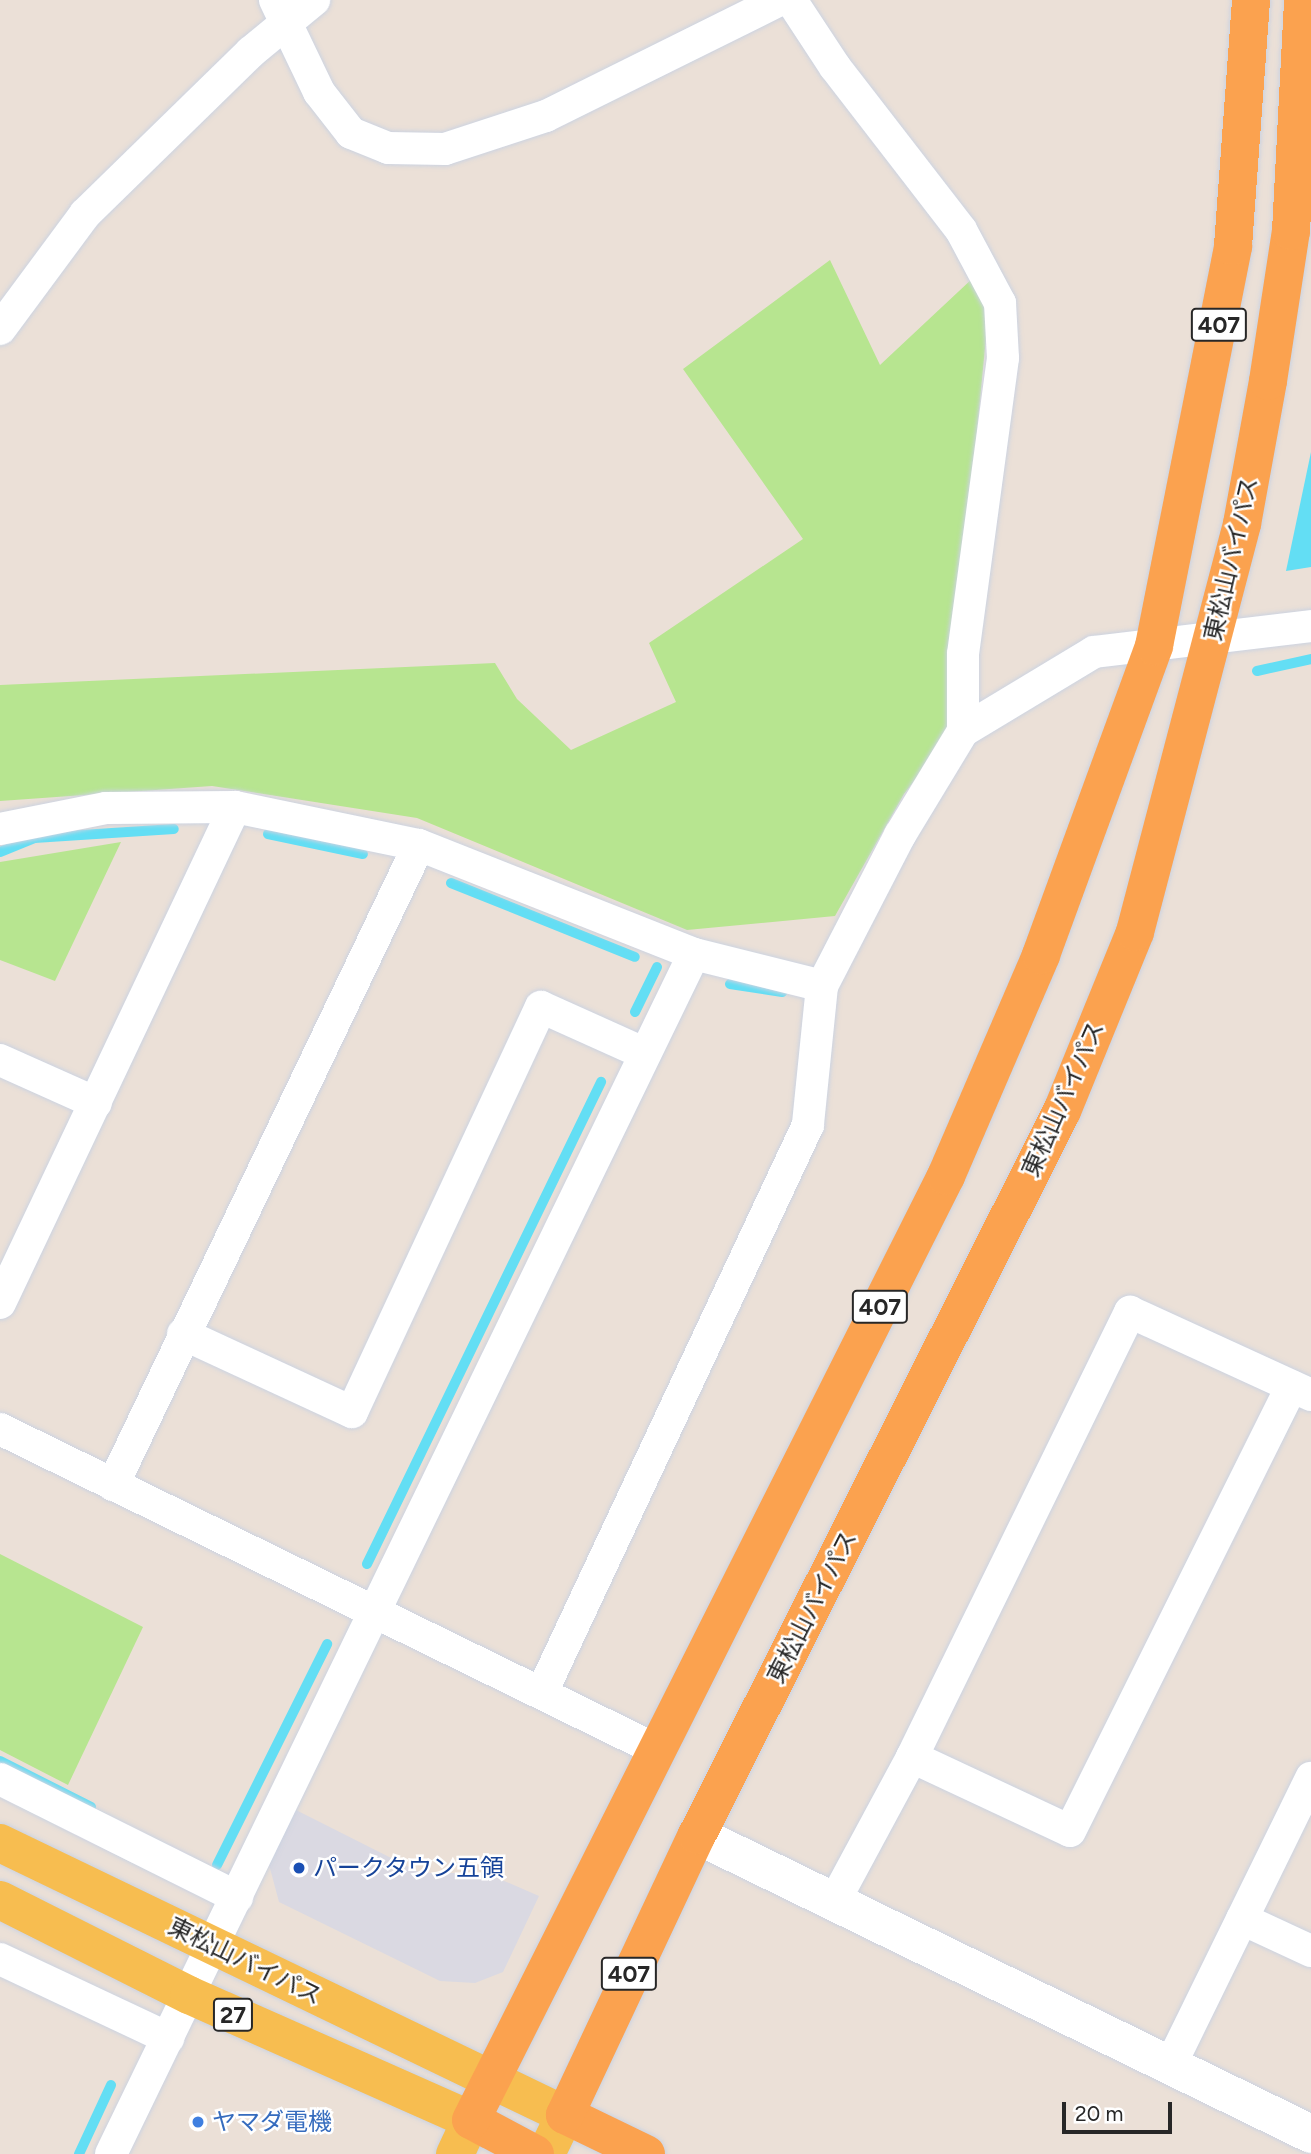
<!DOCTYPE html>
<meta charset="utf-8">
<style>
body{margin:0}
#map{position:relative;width:1311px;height:2154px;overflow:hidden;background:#ebe0d7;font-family:Figtree,"Noto Sans JP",sans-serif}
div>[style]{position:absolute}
.industrial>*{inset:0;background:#dad9e2}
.green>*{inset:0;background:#b7e590}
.water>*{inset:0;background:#63def4}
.stream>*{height:10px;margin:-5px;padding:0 5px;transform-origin:5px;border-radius:5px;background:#63def4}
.roads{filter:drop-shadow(0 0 2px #ccd3e1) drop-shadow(0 0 2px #ccd3e1)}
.minor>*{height:32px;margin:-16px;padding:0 16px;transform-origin:16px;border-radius:16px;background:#fff}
.tertiary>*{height:38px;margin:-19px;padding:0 19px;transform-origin:19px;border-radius:19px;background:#fff}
.primary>*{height:38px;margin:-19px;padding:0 19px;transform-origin:19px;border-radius:19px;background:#f7bd50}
.trunk>*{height:38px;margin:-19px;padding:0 19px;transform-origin:19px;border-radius:19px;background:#fba24f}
.dots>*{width:19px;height:19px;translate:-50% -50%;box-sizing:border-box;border:4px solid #fff;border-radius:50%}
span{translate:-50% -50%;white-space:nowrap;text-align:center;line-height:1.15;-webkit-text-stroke:5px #fff;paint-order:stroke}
.shield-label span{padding:2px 5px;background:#fff;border:2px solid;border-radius:5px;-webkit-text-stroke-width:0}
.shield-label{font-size:23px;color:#272727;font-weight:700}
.street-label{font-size:24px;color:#272727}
.transit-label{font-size:24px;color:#164399}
.left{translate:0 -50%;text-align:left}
.shop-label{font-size:24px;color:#366cbe}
.scale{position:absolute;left:1062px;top:2102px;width:110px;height:32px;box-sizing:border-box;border:4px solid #272727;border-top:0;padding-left:9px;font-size:21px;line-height:24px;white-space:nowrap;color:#272727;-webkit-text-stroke:5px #fff;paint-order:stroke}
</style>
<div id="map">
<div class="industrial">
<i style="clip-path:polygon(294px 1809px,421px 1873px,486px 1873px,539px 1896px,503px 1972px,475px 1983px,440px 1981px,279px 1902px,267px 1857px)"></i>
</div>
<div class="green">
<i style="clip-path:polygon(830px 260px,880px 365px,974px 277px,989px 306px,948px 737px,904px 794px,835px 916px,687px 930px,417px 818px,212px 786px,0 801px,0 685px,495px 663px,517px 699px,571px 750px,676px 702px,649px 643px,803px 539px,683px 369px)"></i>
<i style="clip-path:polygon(121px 842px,55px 981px,0 960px,0 862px)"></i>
<i style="clip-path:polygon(0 1554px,143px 1627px,68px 1785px,0 1750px)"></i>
</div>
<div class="water">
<i style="clip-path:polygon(1311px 452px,1311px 567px,1286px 571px)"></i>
</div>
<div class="stream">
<i style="left:1257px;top:671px;width:55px;rotate:-12.5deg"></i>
<i style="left:268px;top:834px;width:97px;rotate:11.9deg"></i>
<i style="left:0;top:852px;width:37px;rotate:-22deg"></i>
<i style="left:34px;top:838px;width:140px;rotate:-3.7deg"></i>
<i style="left:451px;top:883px;width:198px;rotate:21.9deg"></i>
<i style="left:730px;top:984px;width:53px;rotate:8.7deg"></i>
<i style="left:635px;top:1012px;width:50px;rotate:-63.9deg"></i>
<i style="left:367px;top:1564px;width:536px;rotate:-64.1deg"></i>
<i style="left:0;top:1761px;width:102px;rotate:26.8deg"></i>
<i style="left:217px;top:1865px;width:247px;rotate:-63.5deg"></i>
<i style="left:79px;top:2154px;width:76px;rotate:-65.1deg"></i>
</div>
<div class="roads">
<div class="minor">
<i style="left:275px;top:0;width:102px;rotate:64.4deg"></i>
<i style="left:319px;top:92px;width:52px;rotate:52deg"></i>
<i style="left:351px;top:133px;width:40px;rotate:22deg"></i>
<i style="left:388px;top:148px;width:57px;rotate:1deg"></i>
<i style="left:445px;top:149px;width:106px;rotate:-18.1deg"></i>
<i style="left:546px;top:116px;width:261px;rotate:-26.4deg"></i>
<i style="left:791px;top:0;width:80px;rotate:56.7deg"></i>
<i style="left:835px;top:67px;width:206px;rotate:52.3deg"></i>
<i style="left:961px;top:230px;width:83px;rotate:61.9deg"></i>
<i style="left:1000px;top:303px;width:55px;rotate:86.9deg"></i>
<i style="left:1003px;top:358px;width:299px;rotate:97.7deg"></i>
<i style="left:963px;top:654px;width:77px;rotate:90deg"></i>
<i style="left:0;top:329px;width:143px;rotate:-53.5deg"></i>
<i style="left:85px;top:214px;width:232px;rotate:-44.3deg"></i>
<i style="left:251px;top:52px;width:82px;rotate:-39.5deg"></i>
<i style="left:0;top:829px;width:108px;rotate:-11.2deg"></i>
<i style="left:106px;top:808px;width:129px;rotate:-0.4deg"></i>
<i style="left:235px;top:807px;width:188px;rotate:11.7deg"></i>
<i style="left:419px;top:845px;width:296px;rotate:21.6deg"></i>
<i style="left:694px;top:954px;width:132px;rotate:14deg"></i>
<i style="left:822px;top:986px;width:140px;rotate:95.8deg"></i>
<i style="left:808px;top:1125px;width:626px;rotate:115.13deg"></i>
<i style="left:822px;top:986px;width:170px;rotate:-62.7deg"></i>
<i style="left:900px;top:835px;width:122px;rotate:-58.8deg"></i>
<i style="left:963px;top:731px;width:153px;rotate:-31.1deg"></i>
<i style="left:1094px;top:652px;width:219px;rotate:-6.8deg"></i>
<i style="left:0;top:1060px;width:105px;rotate:24.1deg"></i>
<i style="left:0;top:1303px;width:549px;rotate:-64.65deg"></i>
<i style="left:183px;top:1334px;width:186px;rotate:24.8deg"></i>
<i style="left:352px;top:1412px;width:447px;rotate:-65deg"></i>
<i style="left:541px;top:1007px;width:110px;rotate:24.2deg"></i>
<i style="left:0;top:1429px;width:729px;rotate:26.04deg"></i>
<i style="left:113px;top:1485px;width:709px;rotate:-64.45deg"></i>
<i style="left:912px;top:1757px;width:174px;rotate:25.1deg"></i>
<i style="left:1070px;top:1831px;width:497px;rotate:-63.5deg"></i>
<i style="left:0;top:1779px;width:265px;rotate:26.5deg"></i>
<i style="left:834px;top:1902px;width:165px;rotate:-61.7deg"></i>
<i style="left:912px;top:1757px;width:496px;rotate:-63.9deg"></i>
<i style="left:1130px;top:1312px;width:199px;rotate:24.6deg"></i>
<i style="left:1242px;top:1919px;width:76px;rotate:24.9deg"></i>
<i style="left:0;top:1959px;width:186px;rotate:25.2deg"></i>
<i style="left:1170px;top:2066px;width:321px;rotate:-63.9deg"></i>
<i style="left:111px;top:2154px;width:1334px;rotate:-64.09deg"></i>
</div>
<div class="tertiary">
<i style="left:697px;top:1835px;width:683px;rotate:25.96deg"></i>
</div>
<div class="primary">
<i style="left:0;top:1843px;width:627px;rotate:25.71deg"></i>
<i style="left:565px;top:2115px;width:43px;rotate:116deg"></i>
<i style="left:0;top:1900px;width:212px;rotate:26.7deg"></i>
<i style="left:189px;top:1995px;width:308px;rotate:23.9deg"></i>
<i style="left:471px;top:2120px;width:38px;rotate:115deg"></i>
</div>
<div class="trunk">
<i style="left:535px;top:2154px;width:72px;rotate:-152deg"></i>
<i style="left:471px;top:2120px;width:1057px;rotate:-63.29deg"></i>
<i style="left:946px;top:1176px;width:241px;rotate:-66.7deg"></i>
<i style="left:1041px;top:955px;width:329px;rotate:-69.9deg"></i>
<i style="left:1154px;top:646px;width:408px;rotate:-78.8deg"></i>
<i style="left:1233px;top:246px;width:247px;rotate:-85.8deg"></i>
<i style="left:646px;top:2154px;width:90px;rotate:-154.3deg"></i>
<i style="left:565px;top:2115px;width:310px;rotate:-64.8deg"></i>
<i style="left:697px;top:1835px;width:811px;rotate:-63.25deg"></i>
<i style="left:1062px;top:1111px;width:193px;rotate:-67.8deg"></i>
<i style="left:1135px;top:932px;width:422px;rotate:-75.3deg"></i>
<i style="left:1242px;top:524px;width:145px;rotate:-79.7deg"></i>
<i style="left:1268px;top:381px;width:152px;rotate:-81.3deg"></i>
<i style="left:1291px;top:231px;width:231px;rotate:-87deg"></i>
</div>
</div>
<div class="dots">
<i style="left:299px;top:1868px;background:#1a4fb4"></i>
<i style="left:198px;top:2122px;background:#3f7fe0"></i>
</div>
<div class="shield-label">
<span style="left:1219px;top:325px">407</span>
<span style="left:880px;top:1307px">407</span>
<span style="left:629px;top:1974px">407</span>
<span style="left:233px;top:2015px">27</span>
</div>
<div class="street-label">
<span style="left:1231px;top:559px;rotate:-77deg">東松山バイパス</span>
<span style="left:1063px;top:1099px;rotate:-66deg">東松山バイパス</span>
<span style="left:812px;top:1607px;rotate:-63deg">東松山バイパス</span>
<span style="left:245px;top:1961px;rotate:26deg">東松山バイパス</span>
</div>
<div class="transit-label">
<span class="left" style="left:313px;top:1868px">パークタウン五領</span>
</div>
<div class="shop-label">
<span class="left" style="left:212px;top:2122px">ヤマダ電機</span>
</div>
<div class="scale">20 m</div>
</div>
